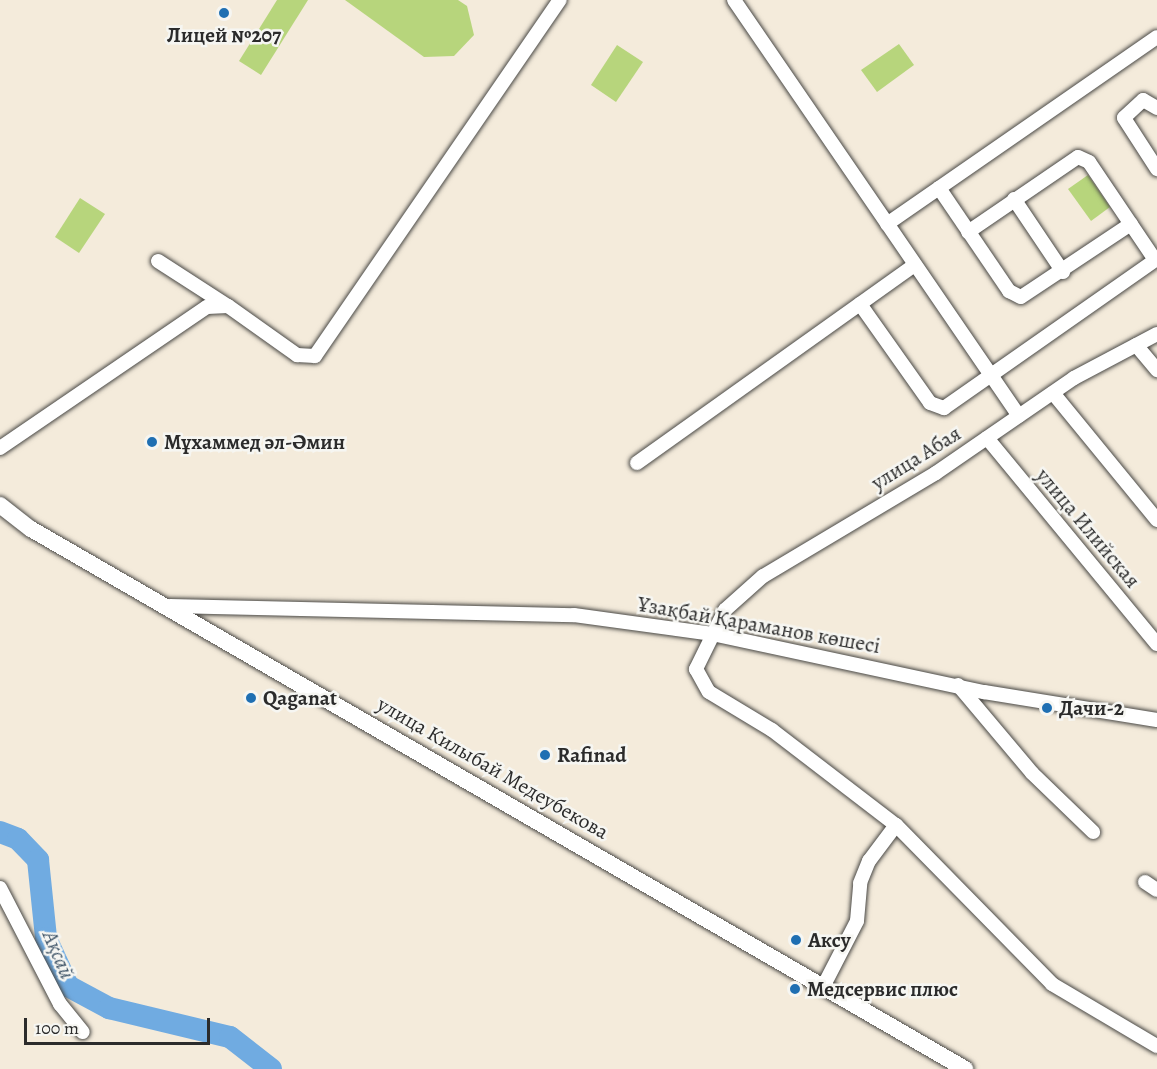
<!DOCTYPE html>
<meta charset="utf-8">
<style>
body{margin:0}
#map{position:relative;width:1157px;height:1069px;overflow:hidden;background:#f4ebdb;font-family:Alegreya,serif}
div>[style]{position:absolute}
.green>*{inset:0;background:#b7d57c}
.river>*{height:22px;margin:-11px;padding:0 11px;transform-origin:11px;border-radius:11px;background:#70abe1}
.roads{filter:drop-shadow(0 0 2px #494845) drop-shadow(0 0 2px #494845)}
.minor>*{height:14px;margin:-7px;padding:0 7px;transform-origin:7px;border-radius:7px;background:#fff}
.major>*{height:16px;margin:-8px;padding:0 8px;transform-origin:8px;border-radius:8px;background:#fff}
.dots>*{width:16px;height:16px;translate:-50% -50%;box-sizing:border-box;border:3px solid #f6f6f2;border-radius:50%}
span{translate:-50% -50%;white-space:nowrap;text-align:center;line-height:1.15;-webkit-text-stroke:5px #f6f6f2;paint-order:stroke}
.poi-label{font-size:21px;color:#2b2b2b;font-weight:700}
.left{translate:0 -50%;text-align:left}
.street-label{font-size:21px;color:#2b2b2b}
.water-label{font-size:22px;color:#43586b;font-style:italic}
.scale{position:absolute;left:24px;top:1018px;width:186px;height:27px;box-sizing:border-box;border:3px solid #2b2b2b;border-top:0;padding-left:8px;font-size:18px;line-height:21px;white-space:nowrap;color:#2b2b2b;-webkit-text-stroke:4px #f6f6f2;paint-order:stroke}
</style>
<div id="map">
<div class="green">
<i style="clip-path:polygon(277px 0,308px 0,261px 75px,239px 61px)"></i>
<i style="clip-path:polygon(345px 0,458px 0,467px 6px,474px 35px,454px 56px,424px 57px)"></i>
<i style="clip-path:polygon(899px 44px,914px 65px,877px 92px,861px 70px)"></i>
<i style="clip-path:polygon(617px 45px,643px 62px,616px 102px,591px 85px)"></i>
<i style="clip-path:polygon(1088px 175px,1110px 207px,1091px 221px,1068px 189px)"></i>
<i style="clip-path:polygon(80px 198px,105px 214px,79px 253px,55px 237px)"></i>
</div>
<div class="river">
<i style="left:0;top:832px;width:19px;rotate:21deg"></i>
<i style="left:18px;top:839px;width:29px;rotate:46deg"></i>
<i style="left:38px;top:860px;width:78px;rotate:84.1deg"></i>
<i style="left:46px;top:938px;width:53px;rotate:65.4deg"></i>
<i style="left:68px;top:986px;width:47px;rotate:28.2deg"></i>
<i style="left:109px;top:1008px;width:124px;rotate:13.5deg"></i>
<i style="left:230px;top:1037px;width:52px;rotate:38deg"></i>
</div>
<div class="roads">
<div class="minor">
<i style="left:734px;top:0;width:504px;rotate:55.59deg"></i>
<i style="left:1157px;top:108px;width:16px;rotate:-150deg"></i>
<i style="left:1143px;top:100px;width:26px;rotate:137deg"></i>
<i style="left:1124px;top:118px;width:61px;rotate:57.1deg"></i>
<i style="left:939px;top:188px;width:125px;rotate:55.8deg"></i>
<i style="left:1009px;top:291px;width:13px;rotate:27deg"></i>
<i style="left:1021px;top:297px;width:132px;rotate:-33.6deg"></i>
<i style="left:1014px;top:199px;width:88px;rotate:56.1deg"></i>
<i style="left:887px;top:224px;width:328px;rotate:-34.7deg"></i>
<i style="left:968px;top:232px;width:133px;rotate:-34.3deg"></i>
<i style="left:1078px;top:157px;width:12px;rotate:24deg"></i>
<i style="left:1089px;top:162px;width:118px;rotate:56deg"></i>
<i style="left:158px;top:261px;width:81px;rotate:32.9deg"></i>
<i style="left:860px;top:304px;width:121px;rotate:54.7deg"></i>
<i style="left:930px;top:403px;width:15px;rotate:20deg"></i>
<i style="left:944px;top:408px;width:260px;rotate:-35deg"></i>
<i style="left:1157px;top:334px;width:94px;rotate:152.1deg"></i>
<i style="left:1074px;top:378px;width:168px;rotate:145.5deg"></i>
<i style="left:936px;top:473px;width:201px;rotate:149.2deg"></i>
<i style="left:763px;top:576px;width:51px;rotate:138.2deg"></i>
<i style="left:725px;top:610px;width:66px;rotate:116.2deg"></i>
<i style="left:696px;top:669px;width:26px;rotate:61deg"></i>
<i style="left:709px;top:692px;width:74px;rotate:31.1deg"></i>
<i style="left:772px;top:730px;width:156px;rotate:37.5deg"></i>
<i style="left:896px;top:825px;width:223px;rotate:45.5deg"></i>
<i style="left:1052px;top:984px;width:122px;rotate:30.6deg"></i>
<i style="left:1136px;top:345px;width:33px;rotate:50deg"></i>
<i style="left:1053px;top:393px;width:164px;rotate:50.7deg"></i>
<i style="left:987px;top:438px;width:267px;rotate:50.5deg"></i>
<i style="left:0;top:448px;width:250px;rotate:-34.3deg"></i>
<i style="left:207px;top:307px;width:21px;rotate:-3deg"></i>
<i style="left:228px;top:306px;width:85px;rotate:35.4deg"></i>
<i style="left:297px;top:355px;width:18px;rotate:3deg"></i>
<i style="left:315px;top:356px;width:432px;rotate:-55.5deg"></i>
<i style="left:637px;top:463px;width:341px;rotate:-35.5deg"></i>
<i style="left:170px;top:606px;width:404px;rotate:1.3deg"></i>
<i style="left:574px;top:615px;width:140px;rotate:7.8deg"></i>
<i style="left:713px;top:634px;width:277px;rotate:12.1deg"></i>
<i style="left:984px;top:692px;width:175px;rotate:9.2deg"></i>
<i style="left:958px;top:685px;width:115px;rotate:49.9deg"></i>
<i style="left:1032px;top:773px;width:85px;rotate:44deg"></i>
<i style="left:1145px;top:882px;width:14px;rotate:34deg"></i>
<i style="left:0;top:888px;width:131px;rotate:62.7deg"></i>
<i style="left:60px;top:1004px;width:36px;rotate:51deg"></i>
<i style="left:823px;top:987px;width:74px;rotate:-62.7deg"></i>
<i style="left:857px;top:921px;width:38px;rotate:-85deg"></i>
<i style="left:860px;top:883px;width:24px;rotate:-68deg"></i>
<i style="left:869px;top:861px;width:45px;rotate:-53.1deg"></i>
</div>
<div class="major">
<i style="left:0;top:505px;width:39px;rotate:38deg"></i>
<i style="left:31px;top:529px;width:1079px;rotate:30.03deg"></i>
</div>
</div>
<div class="dots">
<i style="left:224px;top:13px;background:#1f6fb2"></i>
<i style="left:152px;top:442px;background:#1f6fb2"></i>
<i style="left:251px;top:698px;background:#1f6fb2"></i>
<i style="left:1047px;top:708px;background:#1f6fb2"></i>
<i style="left:545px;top:755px;background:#1f6fb2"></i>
<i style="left:796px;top:940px;background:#1f6fb2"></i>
<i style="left:795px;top:989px;background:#1f6fb2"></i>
</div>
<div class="poi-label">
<span style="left:224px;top:35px">Лицей №207</span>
<span class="left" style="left:164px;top:442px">Мұхаммед әл-Әмин</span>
<span class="left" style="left:263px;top:698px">Qaganat</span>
<span class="left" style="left:1059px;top:708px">Дачи-2</span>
<span class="left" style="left:557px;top:755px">Rafinad</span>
<span class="left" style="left:808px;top:940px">Аксу</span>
<span class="left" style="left:807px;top:989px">Медсервис плюс</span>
</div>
<div class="street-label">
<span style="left:916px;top:458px;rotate:-32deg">улица Абая</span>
<span style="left:1088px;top:528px;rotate:50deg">улица Илийская</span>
<span style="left:759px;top:625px;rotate:10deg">Ұзақбай Қараманов көшесі</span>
<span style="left:493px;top:768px;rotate:30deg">улица Килыбай Медеубекова</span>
</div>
<div class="water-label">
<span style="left:58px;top:955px;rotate:67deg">Ақсай</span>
</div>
<div class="scale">100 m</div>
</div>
